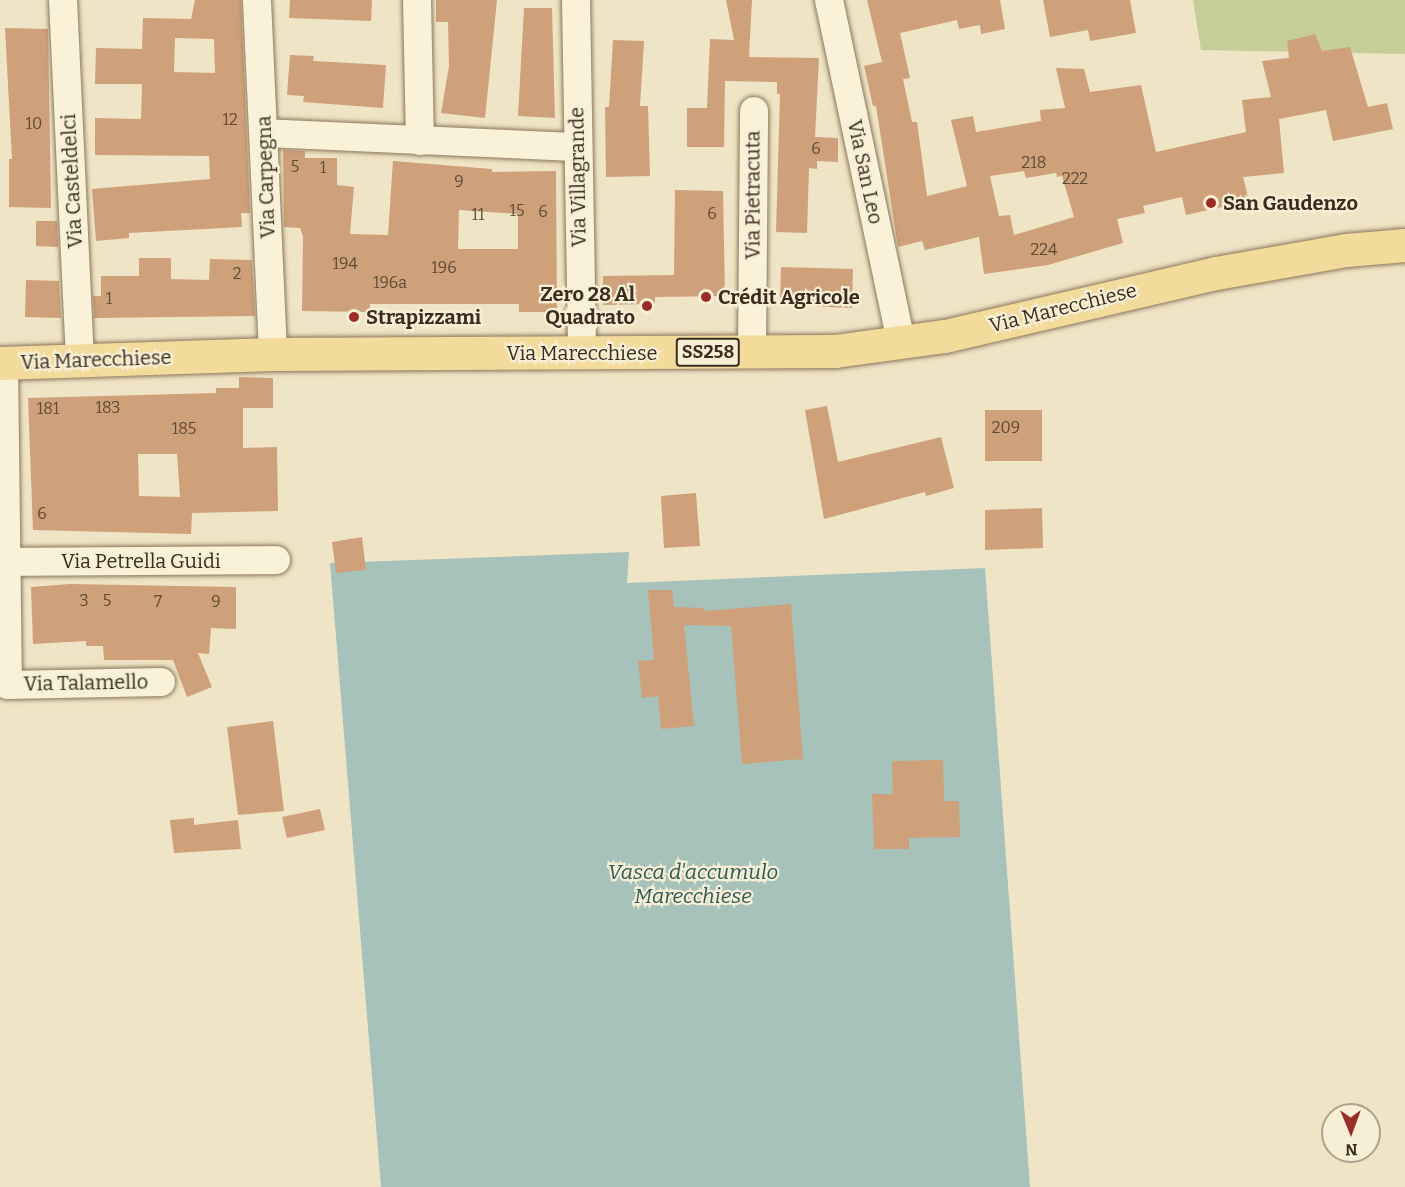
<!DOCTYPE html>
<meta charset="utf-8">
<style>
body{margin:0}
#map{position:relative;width:1405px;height:1187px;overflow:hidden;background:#efe4c5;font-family:Bitter,serif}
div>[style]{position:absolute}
.green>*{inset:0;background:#c5ce98}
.water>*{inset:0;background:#a7c2bb}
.building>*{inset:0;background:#cea17a}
.roads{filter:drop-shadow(0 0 2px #8b765a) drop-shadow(0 0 2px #8b765a)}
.minor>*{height:28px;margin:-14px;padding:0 14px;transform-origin:14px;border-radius:14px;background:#f9f1d8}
.major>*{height:33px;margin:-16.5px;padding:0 16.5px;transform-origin:16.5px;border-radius:16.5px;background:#f3db9c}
.dots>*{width:16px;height:16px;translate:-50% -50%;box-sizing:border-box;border:3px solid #f6eed5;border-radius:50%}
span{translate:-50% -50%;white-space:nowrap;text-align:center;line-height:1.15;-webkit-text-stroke:4.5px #f6eed5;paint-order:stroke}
.number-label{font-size:16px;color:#5f4a36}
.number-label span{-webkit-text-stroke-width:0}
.shield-label span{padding:2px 4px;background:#f6eed5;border:2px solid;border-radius:4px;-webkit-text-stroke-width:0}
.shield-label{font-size:18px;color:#3a2d1f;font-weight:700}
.street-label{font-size:20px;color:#3a2d1f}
.poi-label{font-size:20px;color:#3a2d1f;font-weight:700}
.left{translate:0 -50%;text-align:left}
.right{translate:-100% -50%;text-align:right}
.water-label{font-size:21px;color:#2e5a59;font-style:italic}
.north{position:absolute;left:1321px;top:1103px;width:60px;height:60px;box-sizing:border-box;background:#f6eed5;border:2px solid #aba18c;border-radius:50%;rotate:179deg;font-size:16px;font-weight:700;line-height:24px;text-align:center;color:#3a2d1f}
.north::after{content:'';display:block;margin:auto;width:21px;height:27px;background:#9b2d29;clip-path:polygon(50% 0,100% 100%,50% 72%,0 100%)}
</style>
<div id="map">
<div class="green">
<i style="clip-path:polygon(1193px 0,1405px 0,1405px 54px,1201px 50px)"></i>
</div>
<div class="water">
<i style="clip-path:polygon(629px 552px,627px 583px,985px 568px,1030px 1187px,381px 1187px,330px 563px)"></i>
</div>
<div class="building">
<i style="clip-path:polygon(evenodd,195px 0,241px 0,250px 213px,241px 213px,242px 227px,129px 233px,129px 238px,96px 241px,92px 189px,210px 179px,209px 156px,95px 155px,95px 118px,141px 119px,142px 84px,95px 84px,96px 48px,142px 49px,143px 18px,191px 19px,195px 0,175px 38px,214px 39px,215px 73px,174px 72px,175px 38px)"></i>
<i style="clip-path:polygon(290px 0,372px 0,371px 21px,289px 18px)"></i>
<i style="clip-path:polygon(436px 0,497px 0,485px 118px,441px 113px,449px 66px,448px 22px,436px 22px)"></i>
<i style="clip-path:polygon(726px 0,752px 0,749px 57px,819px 58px,815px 137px,838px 138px,838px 162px,817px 161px,817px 169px,809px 168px,807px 233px,776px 232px,780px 94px,777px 94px,777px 82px,725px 81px,724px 147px,687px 147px,687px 108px,707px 108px,710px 39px,734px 40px)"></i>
<i style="clip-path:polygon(evenodd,867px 0,1000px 0,1005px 29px,981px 34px,980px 25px,959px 29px,957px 20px,900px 33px,910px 78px,903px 79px,912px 122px,917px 122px,927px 196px,967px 186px,951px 120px,973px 116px,976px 132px,1041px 121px,1040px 110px,1065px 108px,1056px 68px,1084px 69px,1090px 92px,1141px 85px,1156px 152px,1246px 132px,1242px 100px,1271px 97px,1262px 61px,1289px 58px,1287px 41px,1315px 34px,1322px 51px,1350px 47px,1368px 107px,1387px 103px,1393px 129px,1333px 141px,1326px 110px,1279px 119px,1284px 173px,1243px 177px,1249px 201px,1186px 215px,1182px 197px,1143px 206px,1145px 213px,1117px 219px,1123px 243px,1048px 265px,984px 274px,979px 237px,925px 250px,922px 241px,898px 247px,876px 106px,873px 106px,864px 66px,882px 62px,867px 0,1024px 171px,1026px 178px,1056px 173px,1057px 177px,1062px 176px,1074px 217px,1014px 235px,1010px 215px,999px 216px,990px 176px,1024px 171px)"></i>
<i style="clip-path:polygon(1043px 0,1130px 0,1136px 33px,1090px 41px,1088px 30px,1050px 37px)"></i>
<i style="clip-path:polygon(524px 8px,552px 8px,555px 118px,518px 116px)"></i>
<i style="clip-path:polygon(5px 28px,48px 29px,51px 208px,9px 207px,9px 159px,12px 159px)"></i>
<i style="clip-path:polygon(613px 40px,644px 41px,640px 106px,648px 106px,650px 176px,606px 177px,605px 107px,609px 107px)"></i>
<i style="clip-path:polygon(290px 55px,314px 56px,313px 61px,386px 65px,383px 108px,303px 102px,304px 96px,287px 95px)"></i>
<i style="clip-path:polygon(evenodd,283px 150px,305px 151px,305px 158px,337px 158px,337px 185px,354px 187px,350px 234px,388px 235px,393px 161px,492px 169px,492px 172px,556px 171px,557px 312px,519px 312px,519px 304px,370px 304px,370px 312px,302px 311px,303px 236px,300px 228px,284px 227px,283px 150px,459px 210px,518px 214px,518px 249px,458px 249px,459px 210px)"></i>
<i style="clip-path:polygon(675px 190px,723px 191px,725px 296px,655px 297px,655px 304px,603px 305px,603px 276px,674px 275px)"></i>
<i style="clip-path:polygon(36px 221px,57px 221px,58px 247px,36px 246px)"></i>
<i style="clip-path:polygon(139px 258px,171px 258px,171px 279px,209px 280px,210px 259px,252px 260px,255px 316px,94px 318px,93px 296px,101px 296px,101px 276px,139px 276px)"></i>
<i style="clip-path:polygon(781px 267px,853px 269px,852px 308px,780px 305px)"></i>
<i style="clip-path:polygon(26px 280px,59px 281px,61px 318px,25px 317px)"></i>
<i style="clip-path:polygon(evenodd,239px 377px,273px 378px,273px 408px,243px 408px,243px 448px,277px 447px,278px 511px,192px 513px,191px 534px,33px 530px,28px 398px,216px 393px,216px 388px,239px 388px,239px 377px,138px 454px,177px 454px,180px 497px,139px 496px,138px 454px)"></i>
<i style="clip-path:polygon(827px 406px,838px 462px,941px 437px,954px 488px,926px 496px,925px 492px,824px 519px,805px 410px)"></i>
<i style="clip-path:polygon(985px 410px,1042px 410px,1042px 461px,985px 461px)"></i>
<i style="clip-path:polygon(696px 493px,700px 546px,664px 548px,661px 496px)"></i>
<i style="clip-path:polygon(1042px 508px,1043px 548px,985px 550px,985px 510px)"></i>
<i style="clip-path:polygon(362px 537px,366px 570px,336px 573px,332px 542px)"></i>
<i style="clip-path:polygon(70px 584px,236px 587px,236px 629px,211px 628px,209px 654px,198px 653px,212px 687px,187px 697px,173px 660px,104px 660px,103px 646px,86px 646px,86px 641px,33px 644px,31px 587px)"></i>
<i style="clip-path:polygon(648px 590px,672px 590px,674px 607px,704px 608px,704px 611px,791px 604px,803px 759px,742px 764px,731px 626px,684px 625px,694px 726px,661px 729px,658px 696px,642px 698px,638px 661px,654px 660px)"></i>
<i style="clip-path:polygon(273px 721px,284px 811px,238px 815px,227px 727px)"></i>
<i style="clip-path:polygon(943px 760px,944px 801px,959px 801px,960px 837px,909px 838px,909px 849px,874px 849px,872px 794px,893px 794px,892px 761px)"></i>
<i style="clip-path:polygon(320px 809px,325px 830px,287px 838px,282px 817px)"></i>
<i style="clip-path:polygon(194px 818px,194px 825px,238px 820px,241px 849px,174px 853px,170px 820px)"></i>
</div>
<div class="roads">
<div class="minor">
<i style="left:63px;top:0;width:362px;rotate:87.3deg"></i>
<i style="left:257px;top:0;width:354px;rotate:87.4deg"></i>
<i style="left:417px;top:0;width:141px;rotate:88.8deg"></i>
<i style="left:576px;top:0;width:353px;rotate:89deg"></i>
<i style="left:829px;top:0;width:350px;rotate:78.1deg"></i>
<i style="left:264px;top:133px;width:313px;rotate:2.6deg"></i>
<i style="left:752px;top:352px;width:241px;rotate:-89.5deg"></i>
<i style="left:4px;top:363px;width:322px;rotate:89.3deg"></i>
<i style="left:8px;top:685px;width:153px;rotate:-1.1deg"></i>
<i style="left:6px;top:562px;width:270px;rotate:-0.4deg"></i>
</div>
<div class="major">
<i style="left:0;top:363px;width:273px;rotate:-1.9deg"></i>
<i style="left:273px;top:354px;width:562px;rotate:-0.31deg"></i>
<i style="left:835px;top:351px;width:111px;rotate:-7.8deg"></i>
<i style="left:945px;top:336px;width:278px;rotate:-13.1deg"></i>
<i style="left:1216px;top:273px;width:132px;rotate:-10deg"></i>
<i style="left:1346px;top:250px;width:59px;rotate:-4.8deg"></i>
</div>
</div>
<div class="dots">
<i style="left:1211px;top:203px;background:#9b2d29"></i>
<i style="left:706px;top:297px;background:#9b2d29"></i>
<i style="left:647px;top:306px;background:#9b2d29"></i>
<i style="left:354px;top:317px;background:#9b2d29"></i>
</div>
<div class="number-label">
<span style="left:230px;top:120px">12</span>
<span style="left:34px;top:124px">10</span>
<span style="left:816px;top:149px">6</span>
<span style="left:1034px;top:163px">218</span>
<span style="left:295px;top:167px">5</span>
<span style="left:323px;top:168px">1</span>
<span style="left:1075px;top:179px">222</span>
<span style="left:459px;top:182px">9</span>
<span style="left:517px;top:211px">15</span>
<span style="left:543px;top:212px">6</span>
<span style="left:712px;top:214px">6</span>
<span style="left:478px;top:215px">11</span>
<span style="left:1044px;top:250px">224</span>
<span style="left:345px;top:264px">194</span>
<span style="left:444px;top:268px">196</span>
<span style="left:237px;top:274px">2</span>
<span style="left:390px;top:283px">196a</span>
<span style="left:109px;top:299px">1</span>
<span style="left:108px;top:408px">183</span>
<span style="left:48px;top:409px">181</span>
<span style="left:1006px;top:428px">209</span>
<span style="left:184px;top:429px">185</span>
<span style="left:42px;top:514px">6</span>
<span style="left:84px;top:601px">3</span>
<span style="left:107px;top:601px">5</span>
<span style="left:158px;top:602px">7</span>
<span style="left:216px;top:602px">9</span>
</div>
<div class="shield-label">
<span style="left:708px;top:352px">SS258</span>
</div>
<div class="street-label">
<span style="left:865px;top:172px;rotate:78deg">Via San Leo</span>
<span style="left:266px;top:177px;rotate:-92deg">Via Carpegna</span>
<span style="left:578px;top:177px;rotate:-91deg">Via Villagrande</span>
<span style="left:72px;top:181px;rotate:-93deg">Via Casteldelci</span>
<span style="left:753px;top:195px;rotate:-90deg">Via Pietracuta</span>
<span style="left:1063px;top:308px;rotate:-14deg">Via Marecchiese</span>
<span style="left:582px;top:353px">Via Marecchiese</span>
<span style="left:96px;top:360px;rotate:-2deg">Via Marecchiese</span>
<span style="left:141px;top:561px">Via Petrella Guidi</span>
<span style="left:86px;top:683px;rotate:-1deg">Via Talamello</span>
</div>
<div class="poi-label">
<span class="left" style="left:1223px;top:203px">San Gaudenzo</span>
<span class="right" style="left:635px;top:306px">Zero 28 Al<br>Quadrato</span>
<span class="left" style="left:718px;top:297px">Crédit Agricole</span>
<span class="left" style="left:366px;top:317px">Strapizzami</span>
</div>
<div class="water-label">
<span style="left:693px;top:884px">Vasca d'accumulo<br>Marecchiese</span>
</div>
<div class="north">N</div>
</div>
